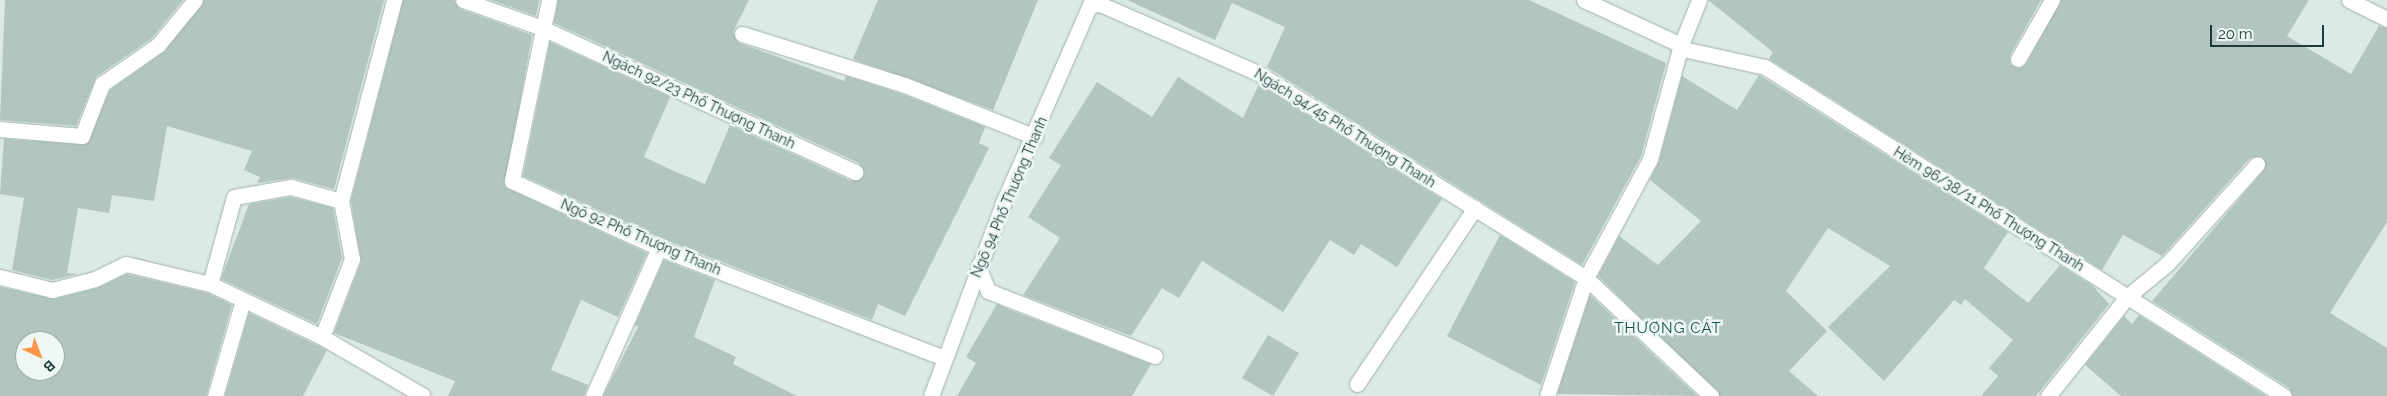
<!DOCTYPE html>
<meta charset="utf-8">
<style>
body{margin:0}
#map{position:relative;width:2387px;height:396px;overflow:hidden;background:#dceae7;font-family:Raleway,sans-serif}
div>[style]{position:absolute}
.building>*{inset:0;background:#b2c5c0}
.roads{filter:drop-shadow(0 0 1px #9fb2af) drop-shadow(0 0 1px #9fb2af)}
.minor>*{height:15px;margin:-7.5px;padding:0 7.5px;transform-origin:7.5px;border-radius:7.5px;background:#fff}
span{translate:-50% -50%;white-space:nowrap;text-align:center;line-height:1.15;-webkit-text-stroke:5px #edf7f4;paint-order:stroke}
.street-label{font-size:14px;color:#1d3b38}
.neighbourhood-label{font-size:15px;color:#184e4a;letter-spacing:1px}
.north{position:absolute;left:15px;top:331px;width:50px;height:50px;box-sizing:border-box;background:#edf7f4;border:1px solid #9aaca9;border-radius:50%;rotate:137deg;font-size:14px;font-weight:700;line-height:20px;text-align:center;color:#1d3b38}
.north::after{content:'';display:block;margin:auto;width:18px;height:22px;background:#fe9547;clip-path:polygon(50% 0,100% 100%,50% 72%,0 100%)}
.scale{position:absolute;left:2210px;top:25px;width:114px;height:22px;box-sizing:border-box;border:2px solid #1d3b38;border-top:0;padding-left:6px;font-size:15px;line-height:18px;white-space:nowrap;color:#1d3b38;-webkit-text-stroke:4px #edf7f4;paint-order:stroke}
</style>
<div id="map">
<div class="building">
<i style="clip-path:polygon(5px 0,183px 0,152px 38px,96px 77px,76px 126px,0 120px)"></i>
<i style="clip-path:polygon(204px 0,384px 0,334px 189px,293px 178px,257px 183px,260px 177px,244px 170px,252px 151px,167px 126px,154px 201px,112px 195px,109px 213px,78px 208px,67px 273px,78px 274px,52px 280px,12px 270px,24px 198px,0 194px,4px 139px,87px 144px,110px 90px,165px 51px)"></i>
<i style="clip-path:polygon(403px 0,454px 0,460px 9px,532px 35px,505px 187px,647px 253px,618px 317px,581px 300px,551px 370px,588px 385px,584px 396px,448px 396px,455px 381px,334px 333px,361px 262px,351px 201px)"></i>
<i style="clip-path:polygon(491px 0,539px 0,536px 16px)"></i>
<i style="clip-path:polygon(558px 0,749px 0,733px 32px,739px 43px,844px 81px,846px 76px,902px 94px,985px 127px,979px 143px,989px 148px,905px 316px,878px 304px,872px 320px,663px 239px,523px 176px,550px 42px,670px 97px,644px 157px,676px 172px,705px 184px,730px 125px,851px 181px,864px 175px,859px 163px,554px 23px)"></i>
<i style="clip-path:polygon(878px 0,1038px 0,993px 110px,853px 59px)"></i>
<i style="clip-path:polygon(1127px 0,1529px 0,1666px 63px,1641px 156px,1582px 265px,1267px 67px,1285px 27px,1232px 3px,1215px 40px)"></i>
<i style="clip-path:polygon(1708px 0,2041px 0,2010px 55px,2010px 64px,2018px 68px,2026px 64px,2061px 0,2309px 0,2287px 36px,2351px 74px,2379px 26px,2387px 28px,2387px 222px,2330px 313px,2387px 348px,2387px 396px,2293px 396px,2289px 388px,2152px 301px,2264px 170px,2263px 157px,2250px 158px,2162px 256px,2123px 235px,2102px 270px,1769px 59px,1773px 52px)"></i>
<i style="clip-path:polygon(1759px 75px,2008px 232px,1984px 268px,2028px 303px,2060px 265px,2093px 286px,2109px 304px,2036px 396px,1981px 396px,1998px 376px,1989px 368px,2013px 340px,1965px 299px,1961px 305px,1954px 300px,1884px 381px,1828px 327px,1890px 266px,1828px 228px,1786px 291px,1827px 331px,1789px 371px,1818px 396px,1720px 396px,1598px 276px,1619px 236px,1658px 265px,1701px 221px,1650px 180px,1659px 161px,1682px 76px,1737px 110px)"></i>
<i style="clip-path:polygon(1178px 77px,1243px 118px,1259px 84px,1442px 199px,1397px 267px,1361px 244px,1354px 255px,1330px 240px,1283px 312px,1202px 261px,1179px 298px,1162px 288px,1131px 336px,1023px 295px,1060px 238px,1028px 217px,1061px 165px,1049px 158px,1097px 82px,1152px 117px)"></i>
<i style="clip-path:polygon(291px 197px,333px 208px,342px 258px,317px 324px,221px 279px,249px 204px)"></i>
<i style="clip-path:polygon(1500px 235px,1575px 282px,1541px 385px,1447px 336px)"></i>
<i style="clip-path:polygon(664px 260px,715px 280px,694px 337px,736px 357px,733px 364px,797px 396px,603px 396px,638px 327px,635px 325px)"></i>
<i style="clip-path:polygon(evenodd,127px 274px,207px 293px,232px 305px,206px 396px,0 396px,0 287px,54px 299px,97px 288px,127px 274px,25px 341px,55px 341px,55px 371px,25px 371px,25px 341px)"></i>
<i style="clip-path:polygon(1590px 295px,1697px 396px,1557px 394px)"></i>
<i style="clip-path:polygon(997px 304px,1013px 311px,1151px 364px,1132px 396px,957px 396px,976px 363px,966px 357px)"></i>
<i style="clip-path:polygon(249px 313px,327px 350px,303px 396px,225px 396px)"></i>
<i style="clip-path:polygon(2139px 315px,2266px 396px,2121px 396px,2085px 365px,2124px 316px,2132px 324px)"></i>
<i style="clip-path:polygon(1268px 335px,1299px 353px,1273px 396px,1242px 378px)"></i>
</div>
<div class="roads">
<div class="minor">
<i style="left:463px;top:0;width:84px;rotate:19.5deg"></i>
<i style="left:542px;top:28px;width:345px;rotate:24.7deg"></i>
<i style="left:549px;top:0;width:185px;rotate:101.6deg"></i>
<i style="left:512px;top:181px;width:162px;rotate:24.5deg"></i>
<i style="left:659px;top:248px;width:305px;rotate:21.1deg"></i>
<i style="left:1584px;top:0;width:107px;rotate:24.9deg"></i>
<i style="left:2349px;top:0;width:42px;rotate:26.6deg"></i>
<i style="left:1090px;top:5px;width:10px;rotate:-6deg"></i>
<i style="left:1100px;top:4px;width:172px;rotate:23.6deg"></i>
<i style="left:1258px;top:73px;width:387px;rotate:32deg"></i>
<i style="left:1586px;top:278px;width:172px;rotate:43.3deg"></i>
<i style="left:742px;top:34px;width:171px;rotate:17.4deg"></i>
<i style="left:905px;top:85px;width:140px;rotate:21.8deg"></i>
<i style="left:1683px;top:49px;width:84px;rotate:12.4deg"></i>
<i style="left:1765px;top:67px;width:614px;rotate:32.37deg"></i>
<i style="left:2018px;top:59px;width:68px;rotate:-60deg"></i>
<i style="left:0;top:129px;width:82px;rotate:4.9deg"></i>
<i style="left:82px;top:136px;width:56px;rotate:-69deg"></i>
<i style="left:102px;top:84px;width:68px;rotate:-34.9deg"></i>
<i style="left:158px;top:45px;width:58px;rotate:-50.6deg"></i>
<i style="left:978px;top:266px;width:27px;rotate:68deg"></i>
<i style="left:988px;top:291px;width:179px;rotate:21.3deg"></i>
<i style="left:0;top:277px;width:54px;rotate:14deg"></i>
<i style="left:52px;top:290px;width:44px;rotate:-14.3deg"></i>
<i style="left:95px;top:279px;width:34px;rotate:-26deg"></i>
<i style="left:126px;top:264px;width:86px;rotate:13.4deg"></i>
<i style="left:210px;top:284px;width:124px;rotate:25.3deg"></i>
<i style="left:322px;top:337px;width:84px;rotate:-69deg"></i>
<i style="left:352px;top:259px;width:59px;rotate:-100.7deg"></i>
<i style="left:341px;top:201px;width:208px;rotate:-75.2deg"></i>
<i style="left:210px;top:284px;width:90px;rotate:-74.6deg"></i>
<i style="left:234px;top:197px;width:58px;rotate:-10deg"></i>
<i style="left:291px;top:187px;width:52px;rotate:15.6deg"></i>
<i style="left:322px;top:337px;width:116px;rotate:30.1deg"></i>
<i style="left:1357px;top:384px;width:212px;rotate:-56.2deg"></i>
<i style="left:215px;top:396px;width:100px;rotate:-73.7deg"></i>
<i style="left:593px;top:396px;width:162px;rotate:-66deg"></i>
<i style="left:931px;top:396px;width:206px;rotate:-69.5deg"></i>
<i style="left:1003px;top:203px;width:222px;rotate:-66.3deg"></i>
<i style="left:1547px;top:396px;width:124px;rotate:-71.7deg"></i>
<i style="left:1586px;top:278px;width:135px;rotate:-61.7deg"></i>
<i style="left:1650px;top:159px;width:118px;rotate:-74.8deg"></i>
<i style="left:1681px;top:45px;width:48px;rotate:-68.2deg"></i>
<i style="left:2048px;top:396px;width:127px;rotate:-51.4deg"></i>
<i style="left:2127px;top:297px;width:53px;rotate:-39.7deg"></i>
<i style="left:2168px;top:263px;width:133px;rotate:-48deg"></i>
</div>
</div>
<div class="street-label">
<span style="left:699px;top:100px;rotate:25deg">Ngách 92/23 Phố Thượng Thanh</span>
<span style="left:1345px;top:128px;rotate:32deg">Ngách 94/45 Phố Thượng Thanh</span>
<span style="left:1009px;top:197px;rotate:-67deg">Ngõ 94 Phố Thượng Thanh</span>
<span style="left:1989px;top:209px;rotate:32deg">Hẻm 96/38/11 Phố Thượng Thanh</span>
<span style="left:641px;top:237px;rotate:23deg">Ngõ 92 Phố Thượng Thanh</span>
</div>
<div class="neighbourhood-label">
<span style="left:1668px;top:329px">THƯỢNG CÁT</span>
</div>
<div class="north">B</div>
<div class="scale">20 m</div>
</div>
